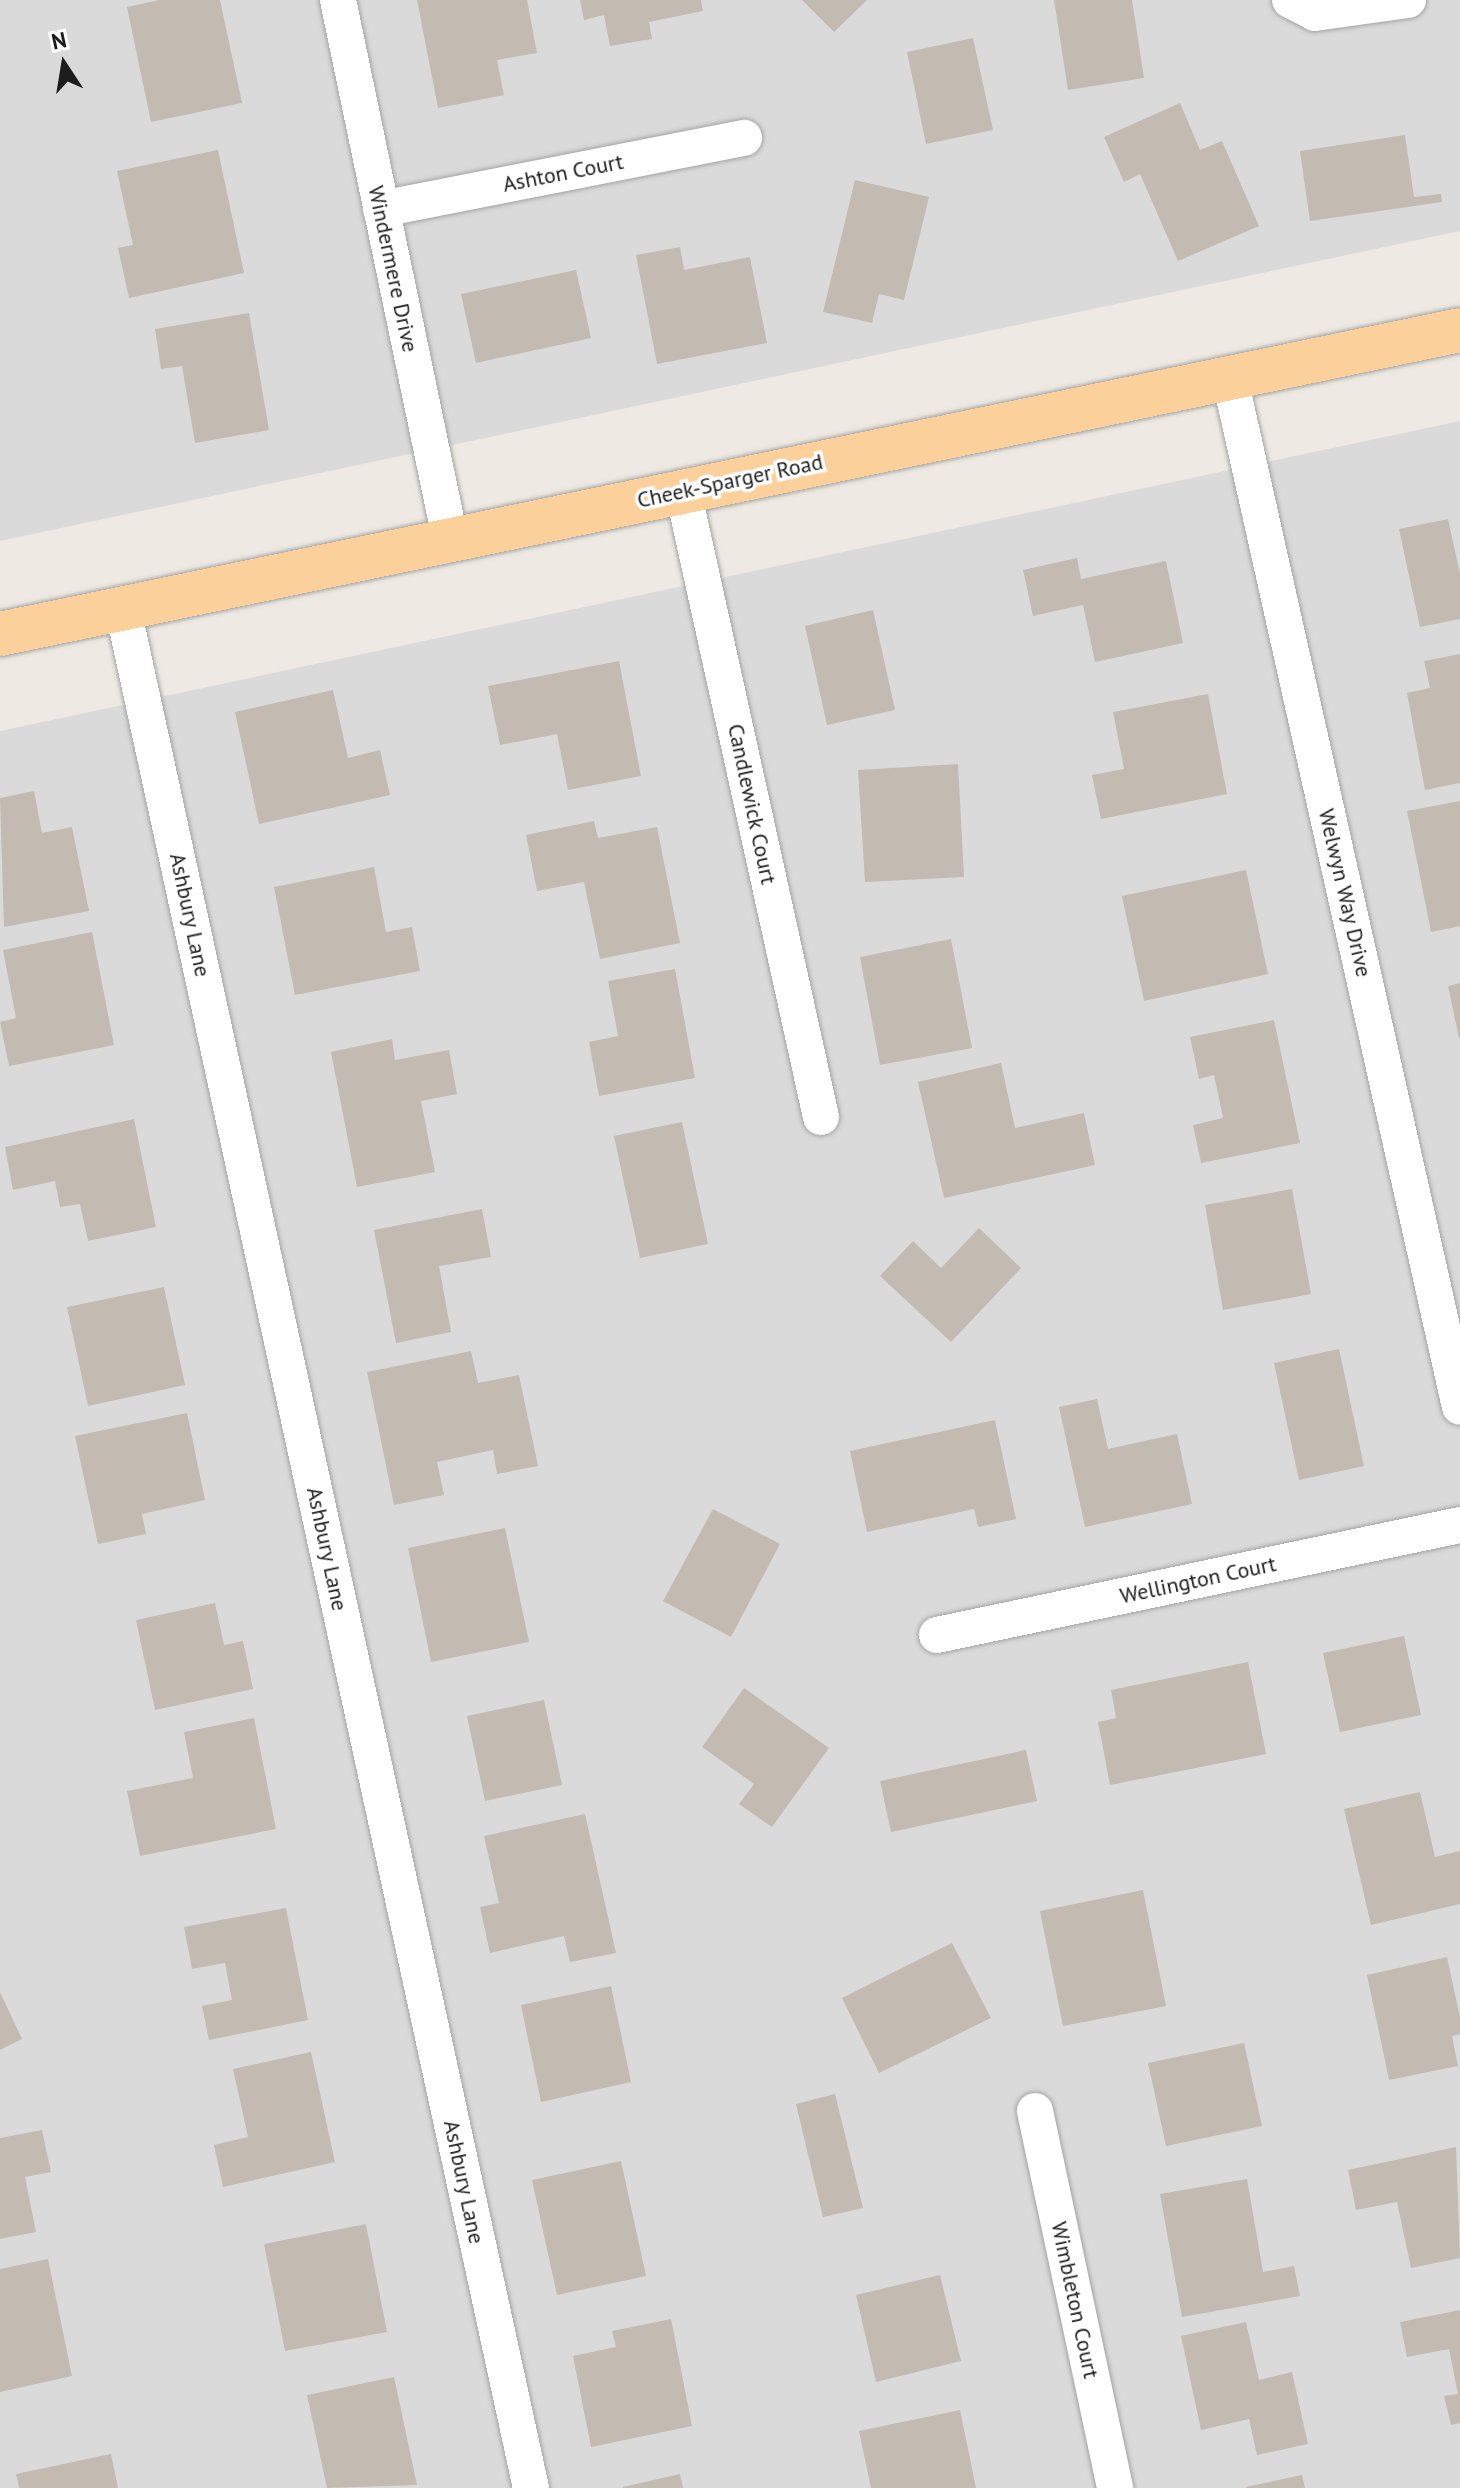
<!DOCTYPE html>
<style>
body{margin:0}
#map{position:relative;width:1460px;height:2488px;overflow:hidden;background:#eeeae3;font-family:"PT Sans",sans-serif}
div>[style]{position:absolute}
.residential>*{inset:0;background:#dbdada}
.building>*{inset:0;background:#c3bab2}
.roads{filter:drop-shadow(0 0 2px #a4a4a4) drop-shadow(0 0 2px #a4a4a4)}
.minor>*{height:36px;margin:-18px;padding:0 18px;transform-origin:18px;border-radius:18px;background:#fff}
.major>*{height:44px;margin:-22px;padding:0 22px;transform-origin:22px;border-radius:22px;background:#fbd09b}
span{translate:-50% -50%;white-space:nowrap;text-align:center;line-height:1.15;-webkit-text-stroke:7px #fff;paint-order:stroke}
.street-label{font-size:22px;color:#1d1d1d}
.north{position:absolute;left:24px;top:24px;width:80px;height:80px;-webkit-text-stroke:6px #fff;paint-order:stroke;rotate:348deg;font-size:22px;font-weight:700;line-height:32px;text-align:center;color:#1d1d1d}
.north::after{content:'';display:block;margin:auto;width:28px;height:36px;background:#1d1d1d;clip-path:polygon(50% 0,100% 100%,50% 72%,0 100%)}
</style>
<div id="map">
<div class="residential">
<i style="clip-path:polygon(0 0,1460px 0,1460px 231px,0 541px)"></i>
<i style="clip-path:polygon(1460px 421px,1460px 2488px,0 2488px,0 731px)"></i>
</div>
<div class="building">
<i style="clip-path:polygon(159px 0,220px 0,242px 103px,151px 122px,127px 7px)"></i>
<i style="clip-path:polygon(417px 0,527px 0,537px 53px,497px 60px,504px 95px,438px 108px)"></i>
<i style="clip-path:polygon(580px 0,701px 0,703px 11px,649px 22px,652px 39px,610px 46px,604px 15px,584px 20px)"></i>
<i style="clip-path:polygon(802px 0,867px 0,834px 32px)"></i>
<i style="clip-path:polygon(1054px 0,1132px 0,1144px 78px,1068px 90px)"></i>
<i style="clip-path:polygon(973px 38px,993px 130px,926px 144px,907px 52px)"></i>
<i style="clip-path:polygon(1180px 103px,1200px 150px,1222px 141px,1259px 226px,1178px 261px,1140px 174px,1124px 182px,1104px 137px)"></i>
<i style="clip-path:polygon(1405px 135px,1414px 197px,1441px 194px,1442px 202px,1310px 221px,1300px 151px)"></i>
<i style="clip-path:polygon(218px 150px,244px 273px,129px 298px,118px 248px,133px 245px,117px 171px)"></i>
<i style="clip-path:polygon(855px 180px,929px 197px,904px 300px,879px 294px,872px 323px,823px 312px)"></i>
<i style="clip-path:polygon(680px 247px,684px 270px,750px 257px,767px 343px,657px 364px,636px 255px)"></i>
<i style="clip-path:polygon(576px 270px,591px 338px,476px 363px,461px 294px)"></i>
<i style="clip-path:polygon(249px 313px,269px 430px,195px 443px,182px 366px,161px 369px,155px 329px)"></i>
<i style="clip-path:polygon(1448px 519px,1460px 574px,1460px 619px,1420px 627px,1399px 529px)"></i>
<i style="clip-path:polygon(1077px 558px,1081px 579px,1166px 561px,1183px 643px,1095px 662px,1083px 605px,1033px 616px,1023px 570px)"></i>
<i style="clip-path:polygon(873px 610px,895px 710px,827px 725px,805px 626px)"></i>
<i style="clip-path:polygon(1460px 654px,1460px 783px,1425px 790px,1407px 693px,1430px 688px,1424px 661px)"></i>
<i style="clip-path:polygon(619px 661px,641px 776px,568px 790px,557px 734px,500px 745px,488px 686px)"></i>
<i style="clip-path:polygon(333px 690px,348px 758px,380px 750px,390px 795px,259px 824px,235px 712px)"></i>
<i style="clip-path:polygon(1208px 694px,1227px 794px,1101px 819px,1092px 775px,1124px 769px,1113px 712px)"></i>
<i style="clip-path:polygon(958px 764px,964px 877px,865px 882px,858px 770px)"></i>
<i style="clip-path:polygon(34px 791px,42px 833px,72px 827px,89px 911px,4px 927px,0 798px)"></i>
<i style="clip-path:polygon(1460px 801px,1460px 926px,1431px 932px,1407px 811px)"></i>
<i style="clip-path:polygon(594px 821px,598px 838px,657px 827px,680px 943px,600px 959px,584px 882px,537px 891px,526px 835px)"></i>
<i style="clip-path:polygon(374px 867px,386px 932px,412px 927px,420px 971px,295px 995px,274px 887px)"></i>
<i style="clip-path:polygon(1246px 870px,1268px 974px,1144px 1001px,1122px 896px)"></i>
<i style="clip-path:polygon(92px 932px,114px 1045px,9px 1066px,0 1022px,16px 1018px,3px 950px)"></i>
<i style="clip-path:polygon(951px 939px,972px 1048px,880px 1065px,860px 957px)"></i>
<i style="clip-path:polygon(675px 969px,695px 1078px,599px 1096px,589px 1042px,618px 1036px,608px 981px)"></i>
<i style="clip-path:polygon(1460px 983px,1460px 1037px,1459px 1038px,1448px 986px)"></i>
<i style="clip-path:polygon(1274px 1020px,1300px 1143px,1201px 1163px,1193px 1125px,1223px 1118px,1214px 1075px,1199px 1079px,1190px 1037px)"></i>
<i style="clip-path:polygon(392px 1039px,395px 1060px,449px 1050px,457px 1094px,421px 1101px,435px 1172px,357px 1187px,331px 1052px)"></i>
<i style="clip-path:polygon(1001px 1063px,1015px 1128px,1084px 1113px,1095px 1165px,944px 1198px,918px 1082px)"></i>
<i style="clip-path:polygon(134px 1119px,156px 1227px,88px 1241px,80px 1204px,60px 1207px,55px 1181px,13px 1190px,5px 1147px)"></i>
<i style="clip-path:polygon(682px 1122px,708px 1244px,640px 1258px,614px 1136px)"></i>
<i style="clip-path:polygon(1292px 1189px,1311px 1294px,1223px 1310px,1205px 1205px)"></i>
<i style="clip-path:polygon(482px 1209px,491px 1257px,439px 1266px,451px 1332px,396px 1343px,374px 1230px)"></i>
<i style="clip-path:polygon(979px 1228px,1021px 1268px,951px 1342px,880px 1276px,913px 1241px,941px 1268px)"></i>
<i style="clip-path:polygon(164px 1287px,185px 1385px,88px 1406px,67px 1307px)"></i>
<i style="clip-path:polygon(1339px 1349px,1364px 1466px,1299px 1480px,1274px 1363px)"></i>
<i style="clip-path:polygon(471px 1351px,478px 1383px,519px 1375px,538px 1466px,497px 1474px,493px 1450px,437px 1462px,444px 1495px,394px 1505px,367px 1372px)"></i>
<i style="clip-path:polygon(1097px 1399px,1108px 1449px,1177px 1434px,1192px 1504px,1085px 1527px,1059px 1407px)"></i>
<i style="clip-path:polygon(187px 1413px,205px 1500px,142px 1514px,146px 1534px,98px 1544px,75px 1436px)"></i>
<i style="clip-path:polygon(995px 1420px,1016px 1519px,978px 1527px,974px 1509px,867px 1532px,850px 1451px)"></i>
<i style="clip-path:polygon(713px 1509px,780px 1544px,731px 1637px,663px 1601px)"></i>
<i style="clip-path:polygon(505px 1528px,529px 1642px,431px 1662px,408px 1548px)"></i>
<i style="clip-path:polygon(215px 1603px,224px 1645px,243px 1641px,253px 1689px,155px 1710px,136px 1620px)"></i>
<i style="clip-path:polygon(1404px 1636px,1421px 1715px,1340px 1732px,1323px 1653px)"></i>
<i style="clip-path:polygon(1248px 1662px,1266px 1754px,1110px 1785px,1098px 1722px,1116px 1718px,1111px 1690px)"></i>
<i style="clip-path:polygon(744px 1688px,829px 1748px,772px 1827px,739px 1804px,754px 1784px,702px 1747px)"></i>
<i style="clip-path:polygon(544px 1700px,562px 1785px,485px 1801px,467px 1716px)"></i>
<i style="clip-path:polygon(254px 1718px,276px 1829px,140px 1856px,127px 1791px,193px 1778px,184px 1732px)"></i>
<i style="clip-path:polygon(1026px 1750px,1037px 1801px,891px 1832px,880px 1781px)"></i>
<i style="clip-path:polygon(1420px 1792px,1435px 1857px,1460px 1851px,1460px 1904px,1371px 1925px,1344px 1809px)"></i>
<i style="clip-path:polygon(585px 1814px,616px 1953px,570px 1962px,564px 1936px,490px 1953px,480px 1907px,499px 1903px,484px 1836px)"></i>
<i style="clip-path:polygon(1143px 1890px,1166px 2006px,1063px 2026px,1040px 1911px)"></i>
<i style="clip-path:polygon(286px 1908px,308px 2020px,209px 2040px,202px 2006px,232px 2000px,225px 1963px,192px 1969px,184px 1927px)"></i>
<i style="clip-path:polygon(952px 1943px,991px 2018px,879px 2073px,842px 1998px)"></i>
<i style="clip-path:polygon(1447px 1957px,1460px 2018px,1460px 2034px,1452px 2036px,1458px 2066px,1389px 2080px,1367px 1975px)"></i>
<i style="clip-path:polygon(611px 1986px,631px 2082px,541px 2102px,521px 2005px)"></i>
<i style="clip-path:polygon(0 1992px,22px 2039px,0 2050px)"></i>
<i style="clip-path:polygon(1244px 2043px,1262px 2126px,1166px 2146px,1148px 2063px)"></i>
<i style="clip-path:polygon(311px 2052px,335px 2162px,223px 2187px,214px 2145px,248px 2137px,233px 2069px)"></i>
<i style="clip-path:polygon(835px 2094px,863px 2208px,823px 2217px,796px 2104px)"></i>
<i style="clip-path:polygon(42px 2130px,51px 2172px,25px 2177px,36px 2232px,0 2239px,0 2138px)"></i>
<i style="clip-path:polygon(1456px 2147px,1460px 2258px,1411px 2268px,1397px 2202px,1356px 2210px,1348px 2170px)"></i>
<i style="clip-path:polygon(621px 2161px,646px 2276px,557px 2295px,532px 2180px)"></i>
<i style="clip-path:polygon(1247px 2179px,1263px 2272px,1294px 2266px,1300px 2296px,1182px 2317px,1160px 2194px)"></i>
<i style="clip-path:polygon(366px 2224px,387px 2332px,285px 2351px,264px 2244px)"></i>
<i style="clip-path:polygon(48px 2259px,72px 2376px,0 2392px,0 2269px)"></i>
<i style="clip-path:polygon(940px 2275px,961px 2361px,876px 2382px,856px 2295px)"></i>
<i style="clip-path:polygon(1460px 2310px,1460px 2423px,1451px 2425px,1444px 2396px,1458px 2394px,1449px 2349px,1407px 2357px,1400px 2322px)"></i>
<i style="clip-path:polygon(671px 2319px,692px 2426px,591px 2447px,573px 2356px,616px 2347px,612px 2331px)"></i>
<i style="clip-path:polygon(1246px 2322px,1259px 2380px,1292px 2372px,1308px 2444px,1257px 2455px,1249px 2419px,1201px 2430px,1181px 2336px)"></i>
<i style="clip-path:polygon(394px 2377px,417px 2485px,327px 2488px,307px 2395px)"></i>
<i style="clip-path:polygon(960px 2410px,976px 2488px,871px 2488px,859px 2431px)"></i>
<i style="clip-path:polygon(111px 2454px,118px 2488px,19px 2488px,16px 2474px)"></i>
<i style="clip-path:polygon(680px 2474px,683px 2488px,623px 2488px,623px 2487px)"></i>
<i style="clip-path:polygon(1302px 2475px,1305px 2488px,1246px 2488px,1246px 2487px)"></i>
</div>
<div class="roads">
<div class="minor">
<i style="left:338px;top:0;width:550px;rotate:78.24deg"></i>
<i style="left:1290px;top:0;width:28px;rotate:27deg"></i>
<i style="left:1315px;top:13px;width:94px;rotate:-8deg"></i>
<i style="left:381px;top:209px;width:370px;rotate:-11.1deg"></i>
<i style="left:1230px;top:379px;width:1053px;rotate:77.39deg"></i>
<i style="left:683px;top:491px;width:641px;rotate:77.57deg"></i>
<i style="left:123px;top:609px;width:1923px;rotate:77.75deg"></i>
<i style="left:937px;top:1635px;width:534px;rotate:-11.88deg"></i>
<i style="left:1035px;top:2111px;width:385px;rotate:78deg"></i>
</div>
<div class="major">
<i style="left:0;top:634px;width:1491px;rotate:-11.76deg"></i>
</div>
</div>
<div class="street-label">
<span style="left:563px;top:173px;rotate:-11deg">Ashton Court</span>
<span style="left:393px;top:269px;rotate:78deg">Windermere Drive</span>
<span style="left:730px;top:481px;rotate:-12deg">Cheek-Sparger Road</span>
<span style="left:752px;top:804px;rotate:78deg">Candlewick Court</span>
<span style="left:1345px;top:893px;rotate:77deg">Welwyn Way Drive</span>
<span style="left:190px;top:915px;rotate:78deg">Ashbury Lane</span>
<span style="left:327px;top:1549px;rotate:78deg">Ashbury Lane</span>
<span style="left:1198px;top:1580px;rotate:-12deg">Wellington Court</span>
<span style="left:464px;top:2182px;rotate:78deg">Ashbury Lane</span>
<span style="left:1075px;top:2300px;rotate:78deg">Wimbleton Court</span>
</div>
<div class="north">N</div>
</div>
